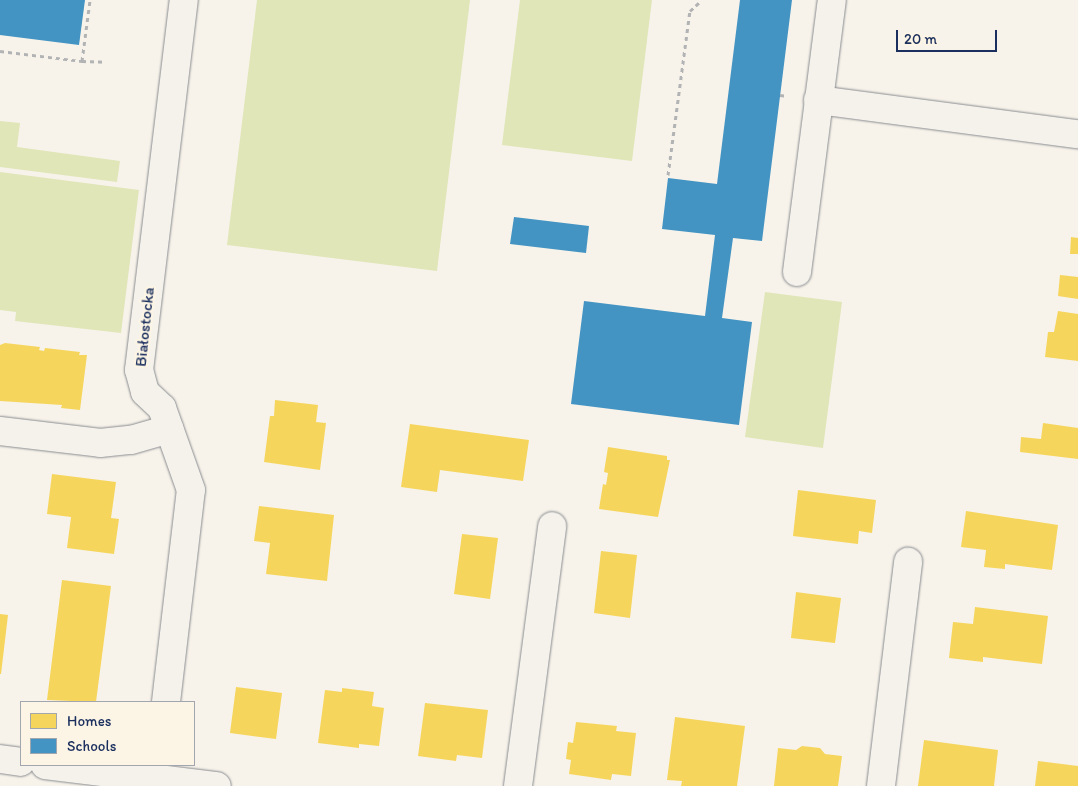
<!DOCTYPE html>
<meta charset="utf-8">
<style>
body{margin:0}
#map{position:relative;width:1078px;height:786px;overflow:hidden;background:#f7f3ea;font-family:Itim,sans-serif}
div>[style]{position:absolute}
.green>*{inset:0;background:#e0e6b8}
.homes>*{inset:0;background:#f6d55c}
.schools>*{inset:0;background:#4393c3}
.path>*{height:3px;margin-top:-1.5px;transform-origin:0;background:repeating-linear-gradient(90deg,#b2b3b4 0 4px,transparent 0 8px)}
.roads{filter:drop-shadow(0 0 1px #8a8c91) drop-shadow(0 0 1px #8a8c91)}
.minor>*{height:28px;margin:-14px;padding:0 14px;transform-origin:14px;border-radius:14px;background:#f5f2ec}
span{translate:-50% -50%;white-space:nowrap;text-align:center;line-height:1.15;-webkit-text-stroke:5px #fcf5e5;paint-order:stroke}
.street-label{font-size:16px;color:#1b2f5e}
.legend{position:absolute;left:20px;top:701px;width:175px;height:65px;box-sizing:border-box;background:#fcf5e5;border:1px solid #a2a6af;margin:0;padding:6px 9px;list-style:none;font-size:15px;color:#1b2f5e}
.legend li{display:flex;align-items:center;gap:10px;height:25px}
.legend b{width:25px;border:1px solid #a2a6af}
.scale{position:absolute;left:896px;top:30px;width:101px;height:22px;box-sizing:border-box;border:2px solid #1b2f5e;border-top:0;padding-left:6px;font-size:15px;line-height:18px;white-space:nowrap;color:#1b2f5e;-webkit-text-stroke:4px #fcf5e5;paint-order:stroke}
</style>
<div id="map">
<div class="green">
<i style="clip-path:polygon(257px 0,470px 0,437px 271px,227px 245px)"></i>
<i style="clip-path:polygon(520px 0,652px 0,632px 161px,502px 145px)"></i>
<i style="clip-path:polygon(0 121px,20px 123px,17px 147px,120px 161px,117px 182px,0 167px)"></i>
<i style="clip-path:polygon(0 172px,139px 190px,121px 333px,15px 321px,16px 312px,0 310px)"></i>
<i style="clip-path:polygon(765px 292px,842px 302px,823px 448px,745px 437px)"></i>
</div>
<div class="homes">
<i style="clip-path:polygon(1071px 237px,1078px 238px,1078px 254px,1070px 254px)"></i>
<i style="clip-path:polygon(1060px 275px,1078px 277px,1078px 299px,1058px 296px)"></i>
<i style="clip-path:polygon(1058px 311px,1078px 314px,1078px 361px,1045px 357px,1048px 332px,1054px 332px)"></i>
<i style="clip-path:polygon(5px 343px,40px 347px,39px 350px,44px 351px,45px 348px,80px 352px,79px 355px,87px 355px,80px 410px,61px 408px,62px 405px,0 401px,0 345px)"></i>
<i style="clip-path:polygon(275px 400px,318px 405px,316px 422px,326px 423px,320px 470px,264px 462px,270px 416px,274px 416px)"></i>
<i style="clip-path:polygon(1043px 423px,1078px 428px,1078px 459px,1020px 452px,1021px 437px,1041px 439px)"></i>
<i style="clip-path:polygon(410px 424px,529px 440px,523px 481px,440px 470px,437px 492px,401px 487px)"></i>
<i style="clip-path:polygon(608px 447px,667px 456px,667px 460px,670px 460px,658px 517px,599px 509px,603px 484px,606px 485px,608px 473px,604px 472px)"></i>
<i style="clip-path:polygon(52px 474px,116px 482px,111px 518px,119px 519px,114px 554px,67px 548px,71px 517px,47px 514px)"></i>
<i style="clip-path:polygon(798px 490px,876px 500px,872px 533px,859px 531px,858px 544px,793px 536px)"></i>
<i style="clip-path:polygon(259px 506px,334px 515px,327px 581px,266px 574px,270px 543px,254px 541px)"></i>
<i style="clip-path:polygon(966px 511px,1058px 525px,1052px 570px,1005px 564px,1005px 569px,984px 567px,986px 550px,961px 547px)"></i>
<i style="clip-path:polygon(462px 534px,498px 538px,490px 599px,454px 594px)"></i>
<i style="clip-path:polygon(601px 551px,637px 555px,630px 618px,594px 613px)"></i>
<i style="clip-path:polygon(62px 580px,111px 586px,96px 702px,47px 700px)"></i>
<i style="clip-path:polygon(796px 592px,841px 598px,835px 643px,791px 638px)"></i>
<i style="clip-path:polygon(975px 607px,1048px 616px,1042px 664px,983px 657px,983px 662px,949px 658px,953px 622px,973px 624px)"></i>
<i style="clip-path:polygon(0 614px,8px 615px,1px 674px,0 674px)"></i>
<i style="clip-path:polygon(236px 687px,282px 693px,276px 739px,230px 733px)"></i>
<i style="clip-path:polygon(342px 688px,374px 692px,372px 706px,384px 708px,379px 746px,359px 744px,359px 748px,318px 743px,325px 690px,342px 692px)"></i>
<i style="clip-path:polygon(425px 703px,488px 710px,482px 758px,457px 755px,456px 761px,418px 756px)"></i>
<i style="clip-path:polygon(675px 717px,745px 726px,737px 786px,681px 786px,682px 781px,667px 780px)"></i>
<i style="clip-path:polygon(576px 722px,617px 726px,616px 731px,636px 733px,631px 776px,612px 774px,611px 780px,569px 774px,571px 760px,566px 759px,568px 742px,573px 743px)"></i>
<i style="clip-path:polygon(924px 740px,998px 750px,994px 786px,918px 786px)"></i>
<i style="clip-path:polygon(802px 746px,820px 748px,825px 754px,842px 756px,838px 786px,774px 786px,778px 748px,796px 750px)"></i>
<i style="clip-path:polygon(1038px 761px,1078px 766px,1078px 786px,1035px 786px)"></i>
</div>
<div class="schools">
<i style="clip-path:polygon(0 0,85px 0,79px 45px,0 35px)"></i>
<i style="clip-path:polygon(740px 0,792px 0,762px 241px,733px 238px,722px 318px,752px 322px,739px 425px,571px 404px,584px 301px,705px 316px,715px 235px,662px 229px,668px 178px,717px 184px)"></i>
<i style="clip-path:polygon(514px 217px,589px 226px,586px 253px,510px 244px)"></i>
</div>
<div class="path">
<i style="left:0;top:51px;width:83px;rotate:7deg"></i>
<i style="left:82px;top:61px;width:62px;rotate:-82.5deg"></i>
<i style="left:82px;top:61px;width:24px;rotate:2deg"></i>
<i style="left:780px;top:95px;width:8px;rotate:7deg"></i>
<i style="left:668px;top:175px;width:165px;rotate:-82.4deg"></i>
<i style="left:690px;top:11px;width:16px;rotate:-43deg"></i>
</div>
<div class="roads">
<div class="minor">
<i style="left:818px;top:100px;width:262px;rotate:7.5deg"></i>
<i style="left:797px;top:272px;width:274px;rotate:-82.7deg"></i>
<i style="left:0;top:431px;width:101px;rotate:6.8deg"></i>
<i style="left:100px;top:443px;width:31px;rotate:-6deg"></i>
<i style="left:131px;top:440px;width:40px;rotate:-16deg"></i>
<i style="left:166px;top:702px;width:213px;rotate:-83.3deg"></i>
<i style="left:191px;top:490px;width:87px;rotate:-109.5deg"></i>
<i style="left:162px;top:408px;width:23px;rotate:-137deg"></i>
<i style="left:145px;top:392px;width:23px;rotate:-105deg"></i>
<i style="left:139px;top:370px;width:373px;rotate:-83.1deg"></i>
<i style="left:0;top:759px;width:21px;rotate:8deg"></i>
<i style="left:45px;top:765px;width:173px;rotate:7deg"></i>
<i style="left:518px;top:786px;width:262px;rotate:-82.5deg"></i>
<i style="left:881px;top:786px;width:226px;rotate:-83.1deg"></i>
</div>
</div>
<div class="street-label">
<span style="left:145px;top:327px;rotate:-84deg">Białostocka</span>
</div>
<ul class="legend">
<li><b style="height:14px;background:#f6d55c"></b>Homes</li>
<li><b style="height:14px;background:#4393c3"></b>Schools</li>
</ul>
<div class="scale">20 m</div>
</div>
